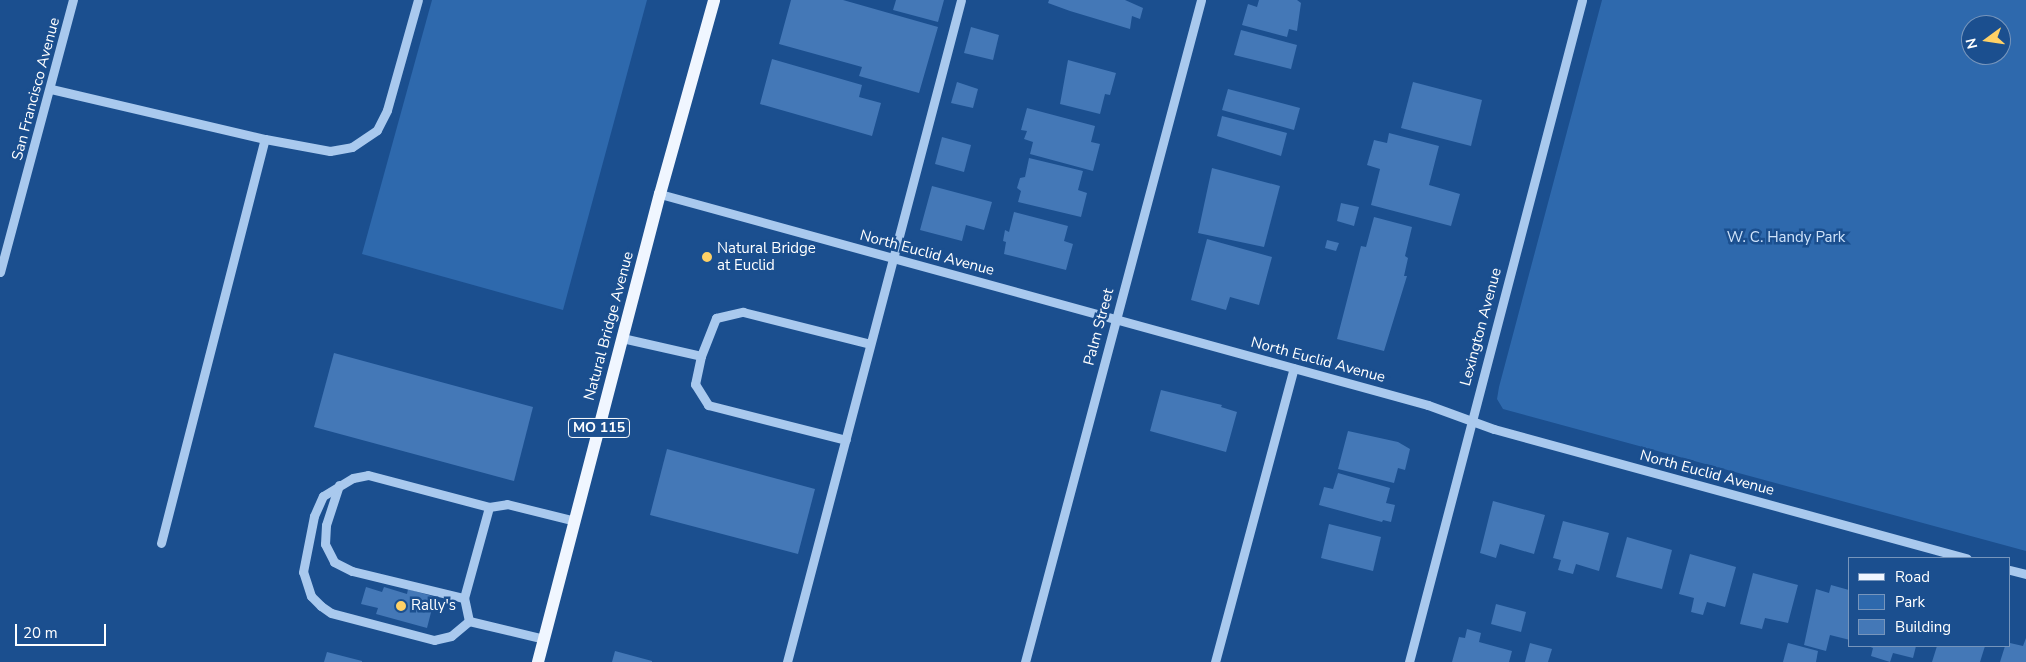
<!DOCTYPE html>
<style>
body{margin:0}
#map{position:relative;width:2026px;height:662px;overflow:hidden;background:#1b4f8f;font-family:"Nunito Sans",sans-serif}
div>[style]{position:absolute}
.green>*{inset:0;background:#2e69ad}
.building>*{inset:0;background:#4478b7}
.minor>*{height:9px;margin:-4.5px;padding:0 4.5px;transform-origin:4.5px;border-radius:4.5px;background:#a9c9ee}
.major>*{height:12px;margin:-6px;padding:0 6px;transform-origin:6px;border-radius:6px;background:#f0f6ff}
.dots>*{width:14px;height:14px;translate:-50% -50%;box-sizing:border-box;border:2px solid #1b4f8f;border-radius:50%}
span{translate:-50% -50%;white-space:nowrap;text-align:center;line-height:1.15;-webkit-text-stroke:5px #1b4f8f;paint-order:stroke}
.shield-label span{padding:1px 4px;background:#1b4f8f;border:1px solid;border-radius:4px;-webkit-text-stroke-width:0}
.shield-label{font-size:14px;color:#fff;font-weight:700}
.street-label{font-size:15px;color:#fff}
.park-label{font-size:15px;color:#cfe3fa}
.poi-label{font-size:15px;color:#fff}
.left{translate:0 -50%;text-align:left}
.legend{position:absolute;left:1848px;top:557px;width:162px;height:90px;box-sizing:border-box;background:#1b4f8f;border:1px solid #7695bc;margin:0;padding:6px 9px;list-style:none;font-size:15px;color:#fff}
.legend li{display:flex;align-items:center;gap:10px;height:25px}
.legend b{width:25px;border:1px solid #7695bc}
.north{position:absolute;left:1961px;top:15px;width:50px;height:50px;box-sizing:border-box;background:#1b4f8f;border:1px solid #7695bc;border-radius:50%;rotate:256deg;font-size:14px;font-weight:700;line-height:20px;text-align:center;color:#fff}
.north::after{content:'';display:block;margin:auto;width:18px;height:22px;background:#ffd166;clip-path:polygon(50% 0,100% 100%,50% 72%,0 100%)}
.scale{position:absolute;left:15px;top:624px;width:91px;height:22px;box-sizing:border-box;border:2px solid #fff;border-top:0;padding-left:6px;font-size:15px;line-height:18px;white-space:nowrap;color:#fff;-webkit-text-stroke:4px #1b4f8f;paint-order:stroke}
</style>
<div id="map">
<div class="green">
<i style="clip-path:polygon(432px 0,647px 0,563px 310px,362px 254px)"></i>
<i style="clip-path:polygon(evenodd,1602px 0,2026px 0,2026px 551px,1503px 409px,1497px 399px,1499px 387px,1602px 0,1971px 25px,2001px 25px,2001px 55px,1971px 55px,1971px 25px)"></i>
</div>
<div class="building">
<i style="clip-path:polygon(791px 0,843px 0,938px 27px,919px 93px,859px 76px,862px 67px,779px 44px)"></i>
<i style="clip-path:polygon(896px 0,944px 0,938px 22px,893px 10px)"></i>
<i style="clip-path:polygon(1049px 0,1125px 0,1143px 8px,1140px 19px,1132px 16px,1130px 29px,1070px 11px,1048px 3px)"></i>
<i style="clip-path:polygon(1259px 0,1297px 0,1301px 3px,1297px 31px,1289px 29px,1287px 37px,1242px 25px,1248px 4px,1257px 7px)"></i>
<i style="clip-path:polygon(971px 27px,999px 35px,993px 60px,964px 53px)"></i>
<i style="clip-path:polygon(1241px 30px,1297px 45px,1291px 69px,1234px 55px)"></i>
<i style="clip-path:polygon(772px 59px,862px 85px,859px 97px,881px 103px,872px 136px,760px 104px)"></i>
<i style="clip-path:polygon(1068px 60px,1116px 73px,1110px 95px,1105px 94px,1100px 114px,1060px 104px)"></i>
<i style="clip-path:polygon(957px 82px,978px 89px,973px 108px,951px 103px)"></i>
<i style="clip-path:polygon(1413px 82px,1482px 100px,1471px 146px,1401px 128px)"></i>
<i style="clip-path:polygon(1228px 89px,1300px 108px,1294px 130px,1222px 110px)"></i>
<i style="clip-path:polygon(1027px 108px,1095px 126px,1091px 142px,1100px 144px,1093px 171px,1030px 154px,1033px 142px,1024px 139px,1027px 131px,1021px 130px)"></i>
<i style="clip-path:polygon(1222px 116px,1287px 133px,1281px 156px,1217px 136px)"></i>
<i style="clip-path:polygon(1389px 133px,1439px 146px,1429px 185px,1460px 194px,1451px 226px,1371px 205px,1380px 169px,1367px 165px,1374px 140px,1387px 143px)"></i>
<i style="clip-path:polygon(942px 137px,971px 145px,964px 172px,935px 164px)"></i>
<i style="clip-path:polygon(1029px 158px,1083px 171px,1078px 190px,1087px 193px,1081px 217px,1018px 202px,1021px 191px,1017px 188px,1020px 178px,1025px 177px)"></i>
<i style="clip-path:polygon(1212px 168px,1280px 186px,1264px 247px,1198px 233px)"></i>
<i style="clip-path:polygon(932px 186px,992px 202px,984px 230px,966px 225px,962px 241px,920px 230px)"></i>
<i style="clip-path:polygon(1341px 203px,1359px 207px,1354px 226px,1337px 221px)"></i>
<i style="clip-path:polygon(1014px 212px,1068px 226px,1064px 241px,1073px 244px,1066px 270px,1004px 254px,1006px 242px,1003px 241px,1005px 230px,1009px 232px)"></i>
<i style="clip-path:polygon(1374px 217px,1412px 227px,1405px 256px,1408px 258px,1404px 276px,1407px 276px,1384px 351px,1337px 339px,1361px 246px,1366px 247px)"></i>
<i style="clip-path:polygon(1207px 239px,1272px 257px,1259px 305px,1230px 297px,1226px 310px,1191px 300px)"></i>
<i style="clip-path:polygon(1327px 240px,1339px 243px,1336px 251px,1325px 248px)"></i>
<i style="clip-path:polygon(334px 353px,533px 407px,514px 481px,314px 427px)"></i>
<i style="clip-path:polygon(1161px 390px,1222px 405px,1221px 407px,1237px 412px,1226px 452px,1150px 431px)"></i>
<i style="clip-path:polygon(1348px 431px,1398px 442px,1410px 449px,1405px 470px,1398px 468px,1394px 483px,1338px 469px)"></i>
<i style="clip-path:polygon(667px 449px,815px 489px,798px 554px,650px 515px)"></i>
<i style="clip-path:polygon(1338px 473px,1390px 488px,1386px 503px,1395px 505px,1391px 522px,1383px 520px,1382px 522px,1319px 505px,1324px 487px,1333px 489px)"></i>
<i style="clip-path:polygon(1493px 501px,1545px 515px,1534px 554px,1500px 544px,1496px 558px,1480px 553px)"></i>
<i style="clip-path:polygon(1563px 521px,1609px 533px,1599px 571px,1576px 564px,1573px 574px,1558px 570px,1561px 560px,1553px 558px)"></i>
<i style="clip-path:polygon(1329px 524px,1381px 537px,1373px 571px,1321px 558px)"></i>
<i style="clip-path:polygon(1627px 537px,1672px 550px,1662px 589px,1616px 577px)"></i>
<i style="clip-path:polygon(1690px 554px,1736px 567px,1725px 607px,1707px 602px,1703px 615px,1691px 612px,1694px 598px,1679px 594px)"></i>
<i style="clip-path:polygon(1753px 573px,1798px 585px,1788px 623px,1765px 618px,1762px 629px,1740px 624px)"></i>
<i style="clip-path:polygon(1831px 585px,1849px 590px,1850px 640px,1830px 635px,1826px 651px,1804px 645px,1816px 589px,1829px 593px)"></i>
<i style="clip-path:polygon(366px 587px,382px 592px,384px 587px,407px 594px,408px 589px,435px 597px,427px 628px,376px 614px,378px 608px,361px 604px)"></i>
<i style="clip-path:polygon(1496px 604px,1526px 612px,1521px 632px,1491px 624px)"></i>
<i style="clip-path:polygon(1467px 629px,1481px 633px,1479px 642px,1512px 651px,1509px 662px,1452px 662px,1459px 637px,1465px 638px)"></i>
<i style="clip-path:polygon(2026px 638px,2026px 662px,2000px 662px,2005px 646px,2010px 646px,2010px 643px,2023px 646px)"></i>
<i style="clip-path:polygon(1530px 643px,1552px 649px,1548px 662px,1525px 662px)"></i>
<i style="clip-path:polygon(1788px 643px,1818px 651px,1816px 662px,1783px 662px)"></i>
<i style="clip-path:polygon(1868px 646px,1916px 646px,1913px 658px,1893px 653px,1890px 662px,1871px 656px,1873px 648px)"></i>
<i style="clip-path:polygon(1937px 646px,1985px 646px,1980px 662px,1932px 662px)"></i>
<i style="clip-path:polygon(615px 651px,652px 661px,652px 662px,612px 662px)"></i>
<i style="clip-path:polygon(327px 652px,362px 661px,362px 662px,324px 662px)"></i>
</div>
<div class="minor">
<i style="left:51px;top:89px;width:220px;rotate:13.2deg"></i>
<i style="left:660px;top:194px;width:796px;rotate:15.36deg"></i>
<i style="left:1428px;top:405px;width:70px;rotate:20deg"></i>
<i style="left:1494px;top:429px;width:490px;rotate:15.3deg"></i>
<i style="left:0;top:272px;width:282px;rotate:-75deg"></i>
<i style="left:622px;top:338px;width:81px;rotate:12.8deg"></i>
<i style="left:701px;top:356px;width:29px;rotate:102deg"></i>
<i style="left:695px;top:384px;width:25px;rotate:58deg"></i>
<i style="left:708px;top:405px;width:142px;rotate:14.2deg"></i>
<i style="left:701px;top:356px;width:41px;rotate:-68.5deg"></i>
<i style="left:716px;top:318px;width:28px;rotate:-13deg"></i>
<i style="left:743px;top:312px;width:131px;rotate:14.1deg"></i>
<i style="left:339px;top:485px;width:42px;rotate:108deg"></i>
<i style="left:326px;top:525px;width:19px;rotate:93deg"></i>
<i style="left:325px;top:544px;width:20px;rotate:63deg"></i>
<i style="left:334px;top:562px;width:20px;rotate:27deg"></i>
<i style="left:352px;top:571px;width:115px;rotate:13.6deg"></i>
<i style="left:161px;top:543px;width:417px;rotate:-75.6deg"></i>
<i style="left:265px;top:139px;width:66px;rotate:10.5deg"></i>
<i style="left:330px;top:151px;width:22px;rotate:-10deg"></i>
<i style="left:352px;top:147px;width:30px;rotate:-34deg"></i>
<i style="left:377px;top:130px;width:22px;rotate:-63deg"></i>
<i style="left:387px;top:110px;width:114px;rotate:-74.3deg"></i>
<i style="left:2010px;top:570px;width:16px;rotate:14deg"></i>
<i style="left:469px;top:621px;width:23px;rotate:140deg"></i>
<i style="left:451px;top:636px;width:17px;rotate:167deg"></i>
<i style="left:434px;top:640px;width:106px;rotate:-165.3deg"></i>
<i style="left:331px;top:613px;width:12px;rotate:-145deg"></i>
<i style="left:321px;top:606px;width:14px;rotate:-135deg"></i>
<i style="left:311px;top:596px;width:25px;rotate:-108deg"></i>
<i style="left:303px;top:572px;width:57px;rotate:-78.9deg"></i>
<i style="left:314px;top:516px;width:22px;rotate:-66deg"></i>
<i style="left:323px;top:496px;width:35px;rotate:-31deg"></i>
<i style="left:353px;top:478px;width:15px;rotate:-11deg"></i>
<i style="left:368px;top:475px;width:125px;rotate:14.8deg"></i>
<i style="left:489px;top:507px;width:18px;rotate:-9deg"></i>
<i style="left:507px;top:504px;width:70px;rotate:14deg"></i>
<i style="left:469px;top:621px;width:24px;rotate:-102deg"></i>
<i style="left:464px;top:598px;width:94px;rotate:-74.6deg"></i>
<i style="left:469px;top:621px;width:77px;rotate:13.5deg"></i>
<i style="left:787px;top:662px;width:684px;rotate:-75.27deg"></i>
<i style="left:1025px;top:662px;width:685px;rotate:-75.11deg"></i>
<i style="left:1215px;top:662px;width:304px;rotate:-75deg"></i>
<i style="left:1409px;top:662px;width:684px;rotate:-75.35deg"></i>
</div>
<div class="major">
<i style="left:538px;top:662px;width:484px;rotate:-75.4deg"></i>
<i style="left:660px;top:194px;width:201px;rotate:-74.4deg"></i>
</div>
<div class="dots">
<i style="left:707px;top:257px;background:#ffd166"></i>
<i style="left:401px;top:606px;background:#ffd166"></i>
</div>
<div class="shield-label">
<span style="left:599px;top:428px">MO 115</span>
</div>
<div class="street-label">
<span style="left:36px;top:89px;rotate:-75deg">San Francisco Avenue</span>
<span style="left:927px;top:253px;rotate:15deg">North Euclid Avenue</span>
<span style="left:609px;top:326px;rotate:-75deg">Natural Bridge Avenue</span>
<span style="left:1099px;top:327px;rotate:-75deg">Palm Street</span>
<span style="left:1481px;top:327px;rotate:-75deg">Lexington Avenue</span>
<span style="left:1318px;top:360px;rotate:15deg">North Euclid Avenue</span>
<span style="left:1707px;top:473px;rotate:15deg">North Euclid Avenue</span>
</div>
<div class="park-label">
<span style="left:1786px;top:238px">W. C. Handy Park</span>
</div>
<div class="poi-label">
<span class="left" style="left:717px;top:257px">Natural Bridge<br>at Euclid</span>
<span class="left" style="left:411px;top:606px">Rally's</span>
</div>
<ul class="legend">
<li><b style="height:6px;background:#f0f6ff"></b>Road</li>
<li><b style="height:14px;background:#2e69ad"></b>Park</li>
<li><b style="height:14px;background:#4478b7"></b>Building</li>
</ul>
<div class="north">N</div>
<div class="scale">20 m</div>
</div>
